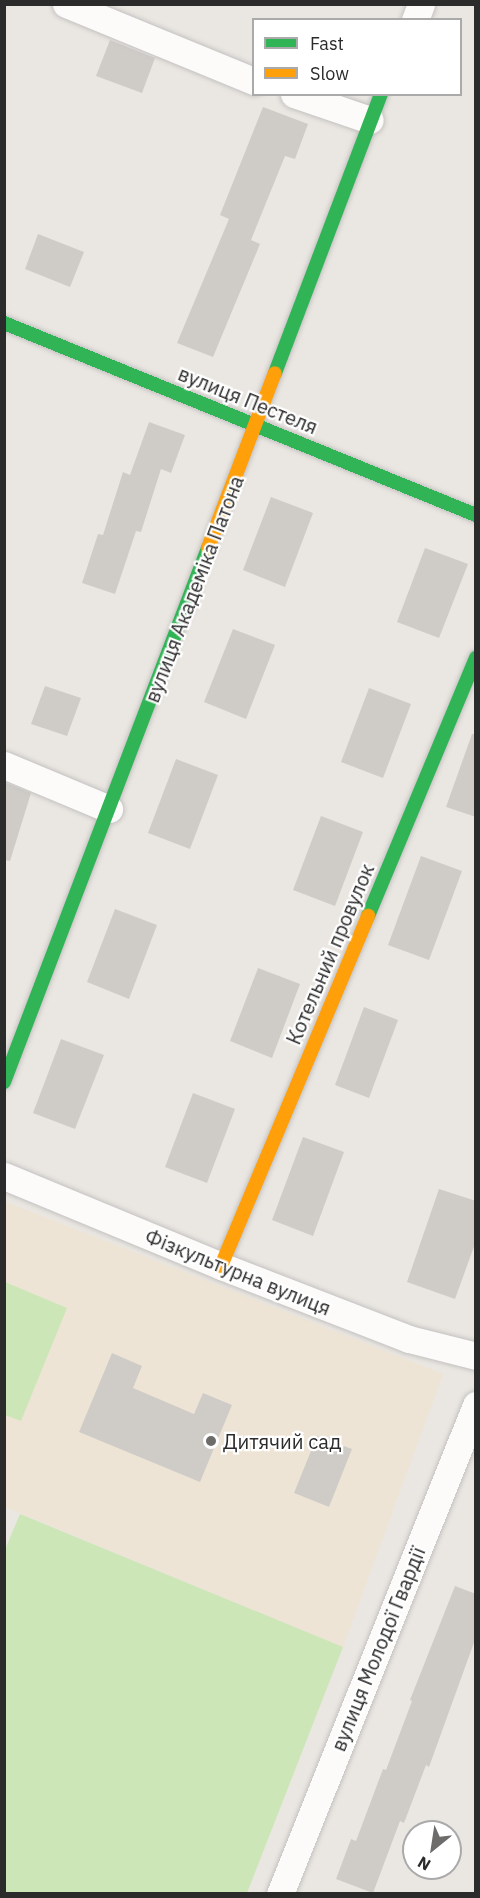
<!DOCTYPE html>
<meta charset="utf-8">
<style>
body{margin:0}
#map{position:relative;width:480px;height:1898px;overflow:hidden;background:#eae6e1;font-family:"IBM Plex Sans",sans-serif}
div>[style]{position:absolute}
.education>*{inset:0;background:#ede4d5}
.green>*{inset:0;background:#cde6b8}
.building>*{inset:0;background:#cfccc8}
.roads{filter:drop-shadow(0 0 2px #c3c2c2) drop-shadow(0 0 2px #c3c2c2)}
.street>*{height:27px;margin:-13.5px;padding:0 13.5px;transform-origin:13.5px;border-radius:13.5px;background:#fcfbfa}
.fast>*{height:14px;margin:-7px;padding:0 7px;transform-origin:7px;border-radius:7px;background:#30b455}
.slow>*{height:14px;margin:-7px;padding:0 7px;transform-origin:7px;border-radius:7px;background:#ff9f0a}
.dots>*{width:16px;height:16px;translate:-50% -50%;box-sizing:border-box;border:3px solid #fff;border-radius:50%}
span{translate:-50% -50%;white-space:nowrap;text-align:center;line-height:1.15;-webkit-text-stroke:4.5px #fff;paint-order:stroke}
.street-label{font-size:20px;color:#2b2b2b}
.poi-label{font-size:20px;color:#2b2b2b}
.left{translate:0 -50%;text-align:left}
.frame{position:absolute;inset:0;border:6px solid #2b2b2b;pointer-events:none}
.legend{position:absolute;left:252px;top:18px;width:210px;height:78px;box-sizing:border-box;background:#fff;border:2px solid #aaa;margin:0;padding:8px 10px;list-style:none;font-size:18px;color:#2b2b2b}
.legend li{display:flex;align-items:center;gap:12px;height:30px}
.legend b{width:30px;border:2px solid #aaa}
.north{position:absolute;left:402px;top:1820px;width:60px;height:60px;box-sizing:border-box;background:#fff;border:2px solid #aaa;border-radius:50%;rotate:210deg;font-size:16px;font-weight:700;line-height:24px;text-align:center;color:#2b2b2b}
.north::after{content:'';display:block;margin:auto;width:21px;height:27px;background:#6e6c6b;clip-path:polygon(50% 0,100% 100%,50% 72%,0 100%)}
</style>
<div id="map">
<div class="education">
<i style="clip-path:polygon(4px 1201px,443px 1374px,343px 1647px,5px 1507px)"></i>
</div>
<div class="green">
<i style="clip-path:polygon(5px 1282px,67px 1308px,21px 1421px,5px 1415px)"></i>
<i style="clip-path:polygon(20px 1514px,343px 1647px,247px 1893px,5px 1893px,4px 1552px)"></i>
</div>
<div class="building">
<i style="clip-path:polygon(110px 40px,155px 58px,142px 93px,96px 76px)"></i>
<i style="clip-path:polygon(263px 107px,308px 124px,295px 159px,285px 156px,251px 240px,260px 244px,213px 357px,177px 343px,229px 219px,220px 215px)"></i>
<i style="clip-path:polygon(38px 234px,84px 252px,70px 287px,25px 269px)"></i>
<i style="clip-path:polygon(149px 422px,185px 435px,171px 473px,161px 469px,141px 532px,136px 531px,115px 594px,82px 583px,98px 534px,103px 535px,123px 472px,130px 475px)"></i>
<i style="clip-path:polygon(271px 497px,313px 513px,285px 587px,243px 570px)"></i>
<i style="clip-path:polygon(425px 548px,468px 564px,439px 638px,397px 622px)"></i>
<i style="clip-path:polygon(233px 629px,275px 645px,246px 719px,204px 702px)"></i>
<i style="clip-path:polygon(45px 686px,81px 698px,67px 736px,31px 724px)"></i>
<i style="clip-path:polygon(369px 688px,411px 704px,383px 778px,341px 762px)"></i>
<i style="clip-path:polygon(472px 734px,476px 734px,476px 817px,446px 807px)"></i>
<i style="clip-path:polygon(176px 759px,218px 775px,190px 849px,148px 833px)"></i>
<i style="clip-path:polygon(4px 782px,31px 793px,10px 861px,4px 860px)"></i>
<i style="clip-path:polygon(321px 816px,363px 832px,335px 906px,293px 890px)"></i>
<i style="clip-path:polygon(421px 856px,462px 871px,429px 960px,388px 945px)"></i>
<i style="clip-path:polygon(115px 909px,157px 925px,129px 999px,87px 982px)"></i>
<i style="clip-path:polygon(258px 968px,300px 984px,272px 1058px,230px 1041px)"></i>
<i style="clip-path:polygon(364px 1007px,398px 1020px,369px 1098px,335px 1085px)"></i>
<i style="clip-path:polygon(61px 1039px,104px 1055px,75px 1129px,33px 1113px)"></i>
<i style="clip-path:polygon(193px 1093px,235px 1109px,207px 1183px,165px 1167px)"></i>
<i style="clip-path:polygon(303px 1137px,344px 1152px,313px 1236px,272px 1220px)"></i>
<i style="clip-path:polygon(439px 1189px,476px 1201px,476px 1241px,455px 1299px,407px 1282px)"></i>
<i style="clip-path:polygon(112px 1353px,142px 1366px,133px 1388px,194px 1414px,203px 1393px,232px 1405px,200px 1482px,79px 1432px)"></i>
<i style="clip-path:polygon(317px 1436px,352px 1449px,329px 1507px,294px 1493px)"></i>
<i style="clip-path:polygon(455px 1586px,476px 1594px,476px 1637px,429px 1767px,426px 1765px,404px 1823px,400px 1821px,373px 1893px,336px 1879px,351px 1839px,356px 1841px,383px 1769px,386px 1770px,412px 1701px,410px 1700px)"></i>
</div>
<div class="roads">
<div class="street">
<i style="left:66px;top:4px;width:203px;rotate:22.3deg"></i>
<i style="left:415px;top:20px;width:17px;rotate:-69deg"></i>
<i style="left:294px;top:94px;width:80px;rotate:18.9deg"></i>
<i style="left:4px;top:765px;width:114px;rotate:22.7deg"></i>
<i style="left:4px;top:1176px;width:235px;rotate:22.5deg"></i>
<i style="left:221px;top:1266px;width:202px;rotate:21.2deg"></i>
<i style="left:409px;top:1339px;width:69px;rotate:14.2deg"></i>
<i style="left:280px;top:1894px;width:527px;rotate:-68.16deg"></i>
</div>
<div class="fast">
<i style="left:4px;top:323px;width:510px;rotate:22.14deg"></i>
<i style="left:275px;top:373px;width:298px;rotate:-69.2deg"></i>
<i style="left:368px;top:916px;width:280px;rotate:-67.3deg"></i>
<i style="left:4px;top:1082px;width:572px;rotate:-69.09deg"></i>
</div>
<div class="slow">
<i style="left:208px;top:548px;width:187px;rotate:-69.1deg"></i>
<i style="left:221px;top:1266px;width:380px;rotate:-67.2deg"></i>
</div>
</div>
<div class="dots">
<i style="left:211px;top:1441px;background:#6e6c6b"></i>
</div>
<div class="street-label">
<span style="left:248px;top:400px;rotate:22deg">вулиця Пестеля</span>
<span style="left:194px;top:589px;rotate:-69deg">вулиця Академіка Патона</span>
<span style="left:330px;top:954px;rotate:-67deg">Котельний провулок</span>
<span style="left:238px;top:1272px;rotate:22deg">Фізкультурна вулиця</span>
<span style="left:378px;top:1649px;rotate:-68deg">вулиця Молодої Гвардії</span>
</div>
<div class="poi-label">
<span class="left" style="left:223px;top:1441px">Дитячий сад</span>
</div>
<div class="frame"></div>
<ul class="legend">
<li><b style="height:8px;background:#30b455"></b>Fast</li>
<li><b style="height:8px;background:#ff9f0a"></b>Slow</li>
</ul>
<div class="north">N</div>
</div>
